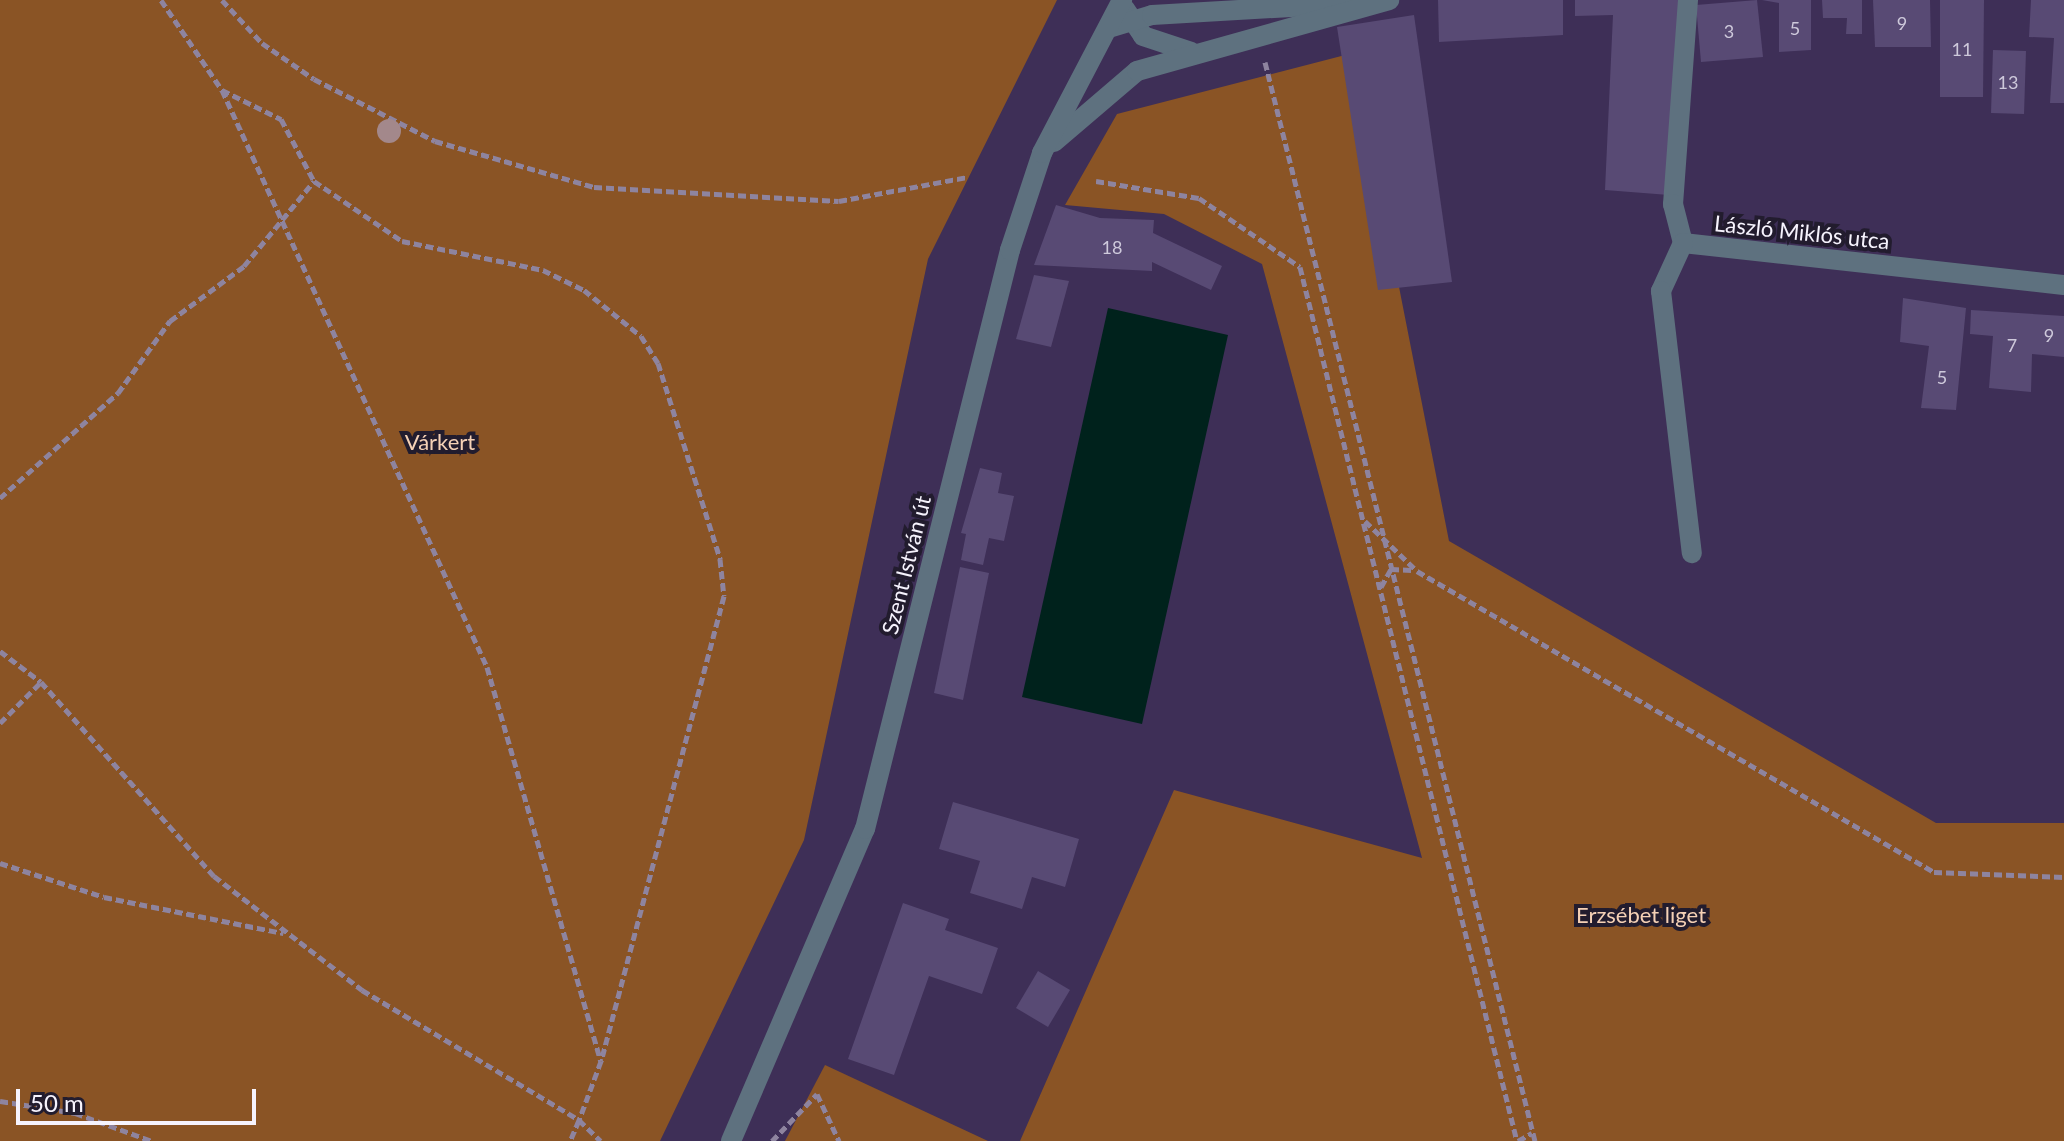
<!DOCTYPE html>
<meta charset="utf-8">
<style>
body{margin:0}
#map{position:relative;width:2064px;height:1141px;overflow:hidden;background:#3e2f57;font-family:Lato,sans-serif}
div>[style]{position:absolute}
.green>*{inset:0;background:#8a5425}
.water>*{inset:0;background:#00221c}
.building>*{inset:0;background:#584a74}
.path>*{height:5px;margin-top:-2.5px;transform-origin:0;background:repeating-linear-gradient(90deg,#8e849f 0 8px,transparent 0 12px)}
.minor>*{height:20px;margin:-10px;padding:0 10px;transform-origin:10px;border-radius:10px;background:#5e717f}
.trees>*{width:24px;height:24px;margin:-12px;border-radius:50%;background:#a3888b}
span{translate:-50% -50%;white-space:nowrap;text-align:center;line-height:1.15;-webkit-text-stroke:8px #221c2e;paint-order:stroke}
.number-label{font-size:18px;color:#cec9db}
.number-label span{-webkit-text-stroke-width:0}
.street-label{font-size:22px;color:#f6f3fd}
.park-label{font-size:22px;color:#f5d1b6}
.scale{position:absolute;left:16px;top:1089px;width:240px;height:36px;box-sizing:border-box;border:4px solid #f6f3fd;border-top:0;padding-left:10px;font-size:24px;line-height:28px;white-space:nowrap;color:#f6f3fd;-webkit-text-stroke:6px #221c2e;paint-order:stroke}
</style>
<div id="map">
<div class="green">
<i style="clip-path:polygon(0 0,1057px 0,928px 259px,804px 840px,660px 1141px,0 1141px)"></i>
<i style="clip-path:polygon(1353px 53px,1449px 541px,1936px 823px,2064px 823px,2064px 1141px,1020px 1141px,1174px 790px,1422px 858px,1262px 264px,1164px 214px,1065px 205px,1117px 114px)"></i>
<i style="clip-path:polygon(825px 1065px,988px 1141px,785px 1141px)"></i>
</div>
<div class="water">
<i style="clip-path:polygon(1108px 308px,1228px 335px,1142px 724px,1022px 697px)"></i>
</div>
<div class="building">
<i style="clip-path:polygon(1438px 0,1563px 0,1563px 35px,1439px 42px)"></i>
<i style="clip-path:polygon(1575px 0,1681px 0,1669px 195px,1605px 190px,1613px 15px,1575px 16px)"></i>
<i style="clip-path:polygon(1757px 0,1763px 57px,1701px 62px,1696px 5px)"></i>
<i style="clip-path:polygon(1762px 0,1811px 0,1811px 50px,1779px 52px,1779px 3px)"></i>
<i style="clip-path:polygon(1822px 0,1862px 0,1862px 34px,1846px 34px,1847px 18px,1823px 18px)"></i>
<i style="clip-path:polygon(1873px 0,1930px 0,1931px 47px,1875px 47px)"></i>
<i style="clip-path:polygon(1940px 0,1984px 0,1983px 97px,1940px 97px)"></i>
<i style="clip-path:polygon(2031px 0,2064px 0,2064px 103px,2050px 103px,2054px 38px,2029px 37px)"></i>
<i style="clip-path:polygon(1414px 15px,1452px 282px,1378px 290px,1337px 27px)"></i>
<i style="clip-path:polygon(1993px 50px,2026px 51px,2024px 114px,1991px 113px)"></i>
<i style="clip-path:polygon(1056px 205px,1100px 218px,1154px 220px,1153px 233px,1222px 266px,1211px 290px,1152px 262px,1152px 271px,1034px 265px)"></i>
<i style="clip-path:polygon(1034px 275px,1069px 281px,1051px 347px,1016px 339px)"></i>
<i style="clip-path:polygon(1903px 298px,1966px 308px,1956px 410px,1921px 408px,1929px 346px,1900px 342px)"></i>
<i style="clip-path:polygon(1971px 310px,2064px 316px,2064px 357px,2032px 354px,2031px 392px,1989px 388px,1993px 336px,1970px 334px)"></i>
<i style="clip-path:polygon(980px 468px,1002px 473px,998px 493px,1014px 496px,1004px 541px,989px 538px,983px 565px,961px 560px,966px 534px,961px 533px)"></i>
<i style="clip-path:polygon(960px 567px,989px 573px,963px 700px,934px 693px)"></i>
<i style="clip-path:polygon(953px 802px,1079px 839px,1065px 887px,1032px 877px,1022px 909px,970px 893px,980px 861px,939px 849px)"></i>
<i style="clip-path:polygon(903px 903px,949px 919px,945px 930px,998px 948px,982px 994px,929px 976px,894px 1075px,848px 1059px)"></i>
<i style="clip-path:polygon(1038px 971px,1070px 990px,1048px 1027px,1016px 1008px)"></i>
</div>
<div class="path">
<i style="left:161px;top:0;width:109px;rotate:55.9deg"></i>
<i style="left:222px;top:90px;width:66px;rotate:26.2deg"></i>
<i style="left:281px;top:119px;width:70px;rotate:62deg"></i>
<i style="left:314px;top:181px;width:107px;rotate:34.3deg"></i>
<i style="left:402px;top:241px;width:144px;rotate:11.6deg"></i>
<i style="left:543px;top:270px;width:46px;rotate:26deg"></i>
<i style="left:584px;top:290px;width:73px;rotate:38.9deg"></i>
<i style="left:641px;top:336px;width:32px;rotate:58deg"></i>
<i style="left:658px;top:363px;width:206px;rotate:72.4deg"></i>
<i style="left:720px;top:559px;width:37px;rotate:84deg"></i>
<i style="left:724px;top:596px;width:481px;rotate:104.8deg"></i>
<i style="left:601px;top:1061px;width:63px;rotate:110.4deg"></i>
<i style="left:579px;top:1120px;width:30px;rotate:44deg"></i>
<i style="left:222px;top:0;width:59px;rotate:47.1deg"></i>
<i style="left:262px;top:43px;width:63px;rotate:34.7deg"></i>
<i style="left:314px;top:79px;width:136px;rotate:27.1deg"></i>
<i style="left:435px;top:141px;width:166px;rotate:16.1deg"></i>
<i style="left:594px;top:187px;width:245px;rotate:3.3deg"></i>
<i style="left:839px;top:201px;width:130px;rotate:-10.6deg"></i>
<i style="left:1265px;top:62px;width:1112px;rotate:75.95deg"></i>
<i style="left:222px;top:90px;width:635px;rotate:65.33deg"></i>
<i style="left:487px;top:667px;width:410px;rotate:73.9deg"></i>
<i style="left:1096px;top:181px;width:104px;rotate:9.4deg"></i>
<i style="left:1199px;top:198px;width:122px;rotate:34.3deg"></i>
<i style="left:1300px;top:267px;width:901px;rotate:76.06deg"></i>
<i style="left:0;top:498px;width:158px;rotate:-41.7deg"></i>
<i style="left:118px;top:393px;width:89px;rotate:-54.2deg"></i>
<i style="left:170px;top:321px;width:92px;rotate:-36.6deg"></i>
<i style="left:244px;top:266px;width:110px;rotate:-50.5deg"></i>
<i style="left:1365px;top:521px;width:72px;rotate:43.9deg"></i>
<i style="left:1417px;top:571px;width:598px;rotate:30.21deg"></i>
<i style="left:1934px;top:872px;width:130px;rotate:2.2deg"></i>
<i style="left:1381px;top:587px;width:21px;rotate:-61deg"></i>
<i style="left:1391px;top:569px;width:21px;rotate:3deg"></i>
<i style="left:0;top:651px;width:51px;rotate:37.1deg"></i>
<i style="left:41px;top:682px;width:260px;rotate:48.3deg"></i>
<i style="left:214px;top:876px;width:187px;rotate:37.6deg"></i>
<i style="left:362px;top:990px;width:253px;rotate:30.9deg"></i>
<i style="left:579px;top:1120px;width:23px;rotate:113deg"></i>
<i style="left:0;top:723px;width:58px;rotate:-45deg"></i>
<i style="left:0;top:863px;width:109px;rotate:18.1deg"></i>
<i style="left:104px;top:897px;width:183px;rotate:11.4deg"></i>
<i style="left:0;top:1101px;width:76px;rotate:9.1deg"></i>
<i style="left:75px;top:1113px;width:82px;rotate:20deg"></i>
<i style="left:772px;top:1141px;width:65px;rotate:-46.2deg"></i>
<i style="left:817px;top:1094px;width:52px;rotate:64.9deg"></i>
<i style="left:1518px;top:1141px;width:16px;rotate:-30deg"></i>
</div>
<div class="minor">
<i style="left:1688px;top:0;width:205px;rotate:94.2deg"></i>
<i style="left:1673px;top:204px;width:40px;rotate:75.6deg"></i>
<i style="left:1683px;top:243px;width:383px;rotate:6.3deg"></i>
<i style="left:1125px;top:9px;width:32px;rotate:56deg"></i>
<i style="left:1143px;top:36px;width:51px;rotate:18.4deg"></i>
<i style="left:1109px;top:28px;width:45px;rotate:-16.8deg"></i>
<i style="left:1152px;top:15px;width:192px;rotate:-3.3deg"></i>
<i style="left:1054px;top:142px;width:109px;rotate:-40.5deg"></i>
<i style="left:1137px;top:71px;width:262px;rotate:-15.7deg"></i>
<i style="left:1683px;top:243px;width:53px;rotate:114.6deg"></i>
<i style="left:1661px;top:291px;width:264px;rotate:83.3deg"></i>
<i style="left:731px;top:1141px;width:340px;rotate:-66.8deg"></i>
<i style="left:865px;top:829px;width:597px;rotate:-75.94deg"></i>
<i style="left:1010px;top:250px;width:102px;rotate:-71.7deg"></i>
<i style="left:1042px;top:153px;width:173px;rotate:-62.4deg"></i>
</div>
<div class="trees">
<i style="left:389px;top:131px"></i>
</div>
<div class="number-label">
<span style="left:1902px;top:23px">9</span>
<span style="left:1795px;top:28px">5</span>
<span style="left:1729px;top:31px">3</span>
<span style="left:1962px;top:49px">11</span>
<span style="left:2008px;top:82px">13</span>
<span style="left:1112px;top:247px">18</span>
<span style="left:2049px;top:335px">9</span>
<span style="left:2012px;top:345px">7</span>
<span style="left:1942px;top:377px">5</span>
</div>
<div class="street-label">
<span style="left:1802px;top:232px;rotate:6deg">László Miklós utca</span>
<span style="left:906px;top:565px;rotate:-76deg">Szent István út</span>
</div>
<div class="park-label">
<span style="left:440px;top:442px">Várkert</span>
<span style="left:1641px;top:915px">Erzsébet liget</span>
</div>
<div class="scale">50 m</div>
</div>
